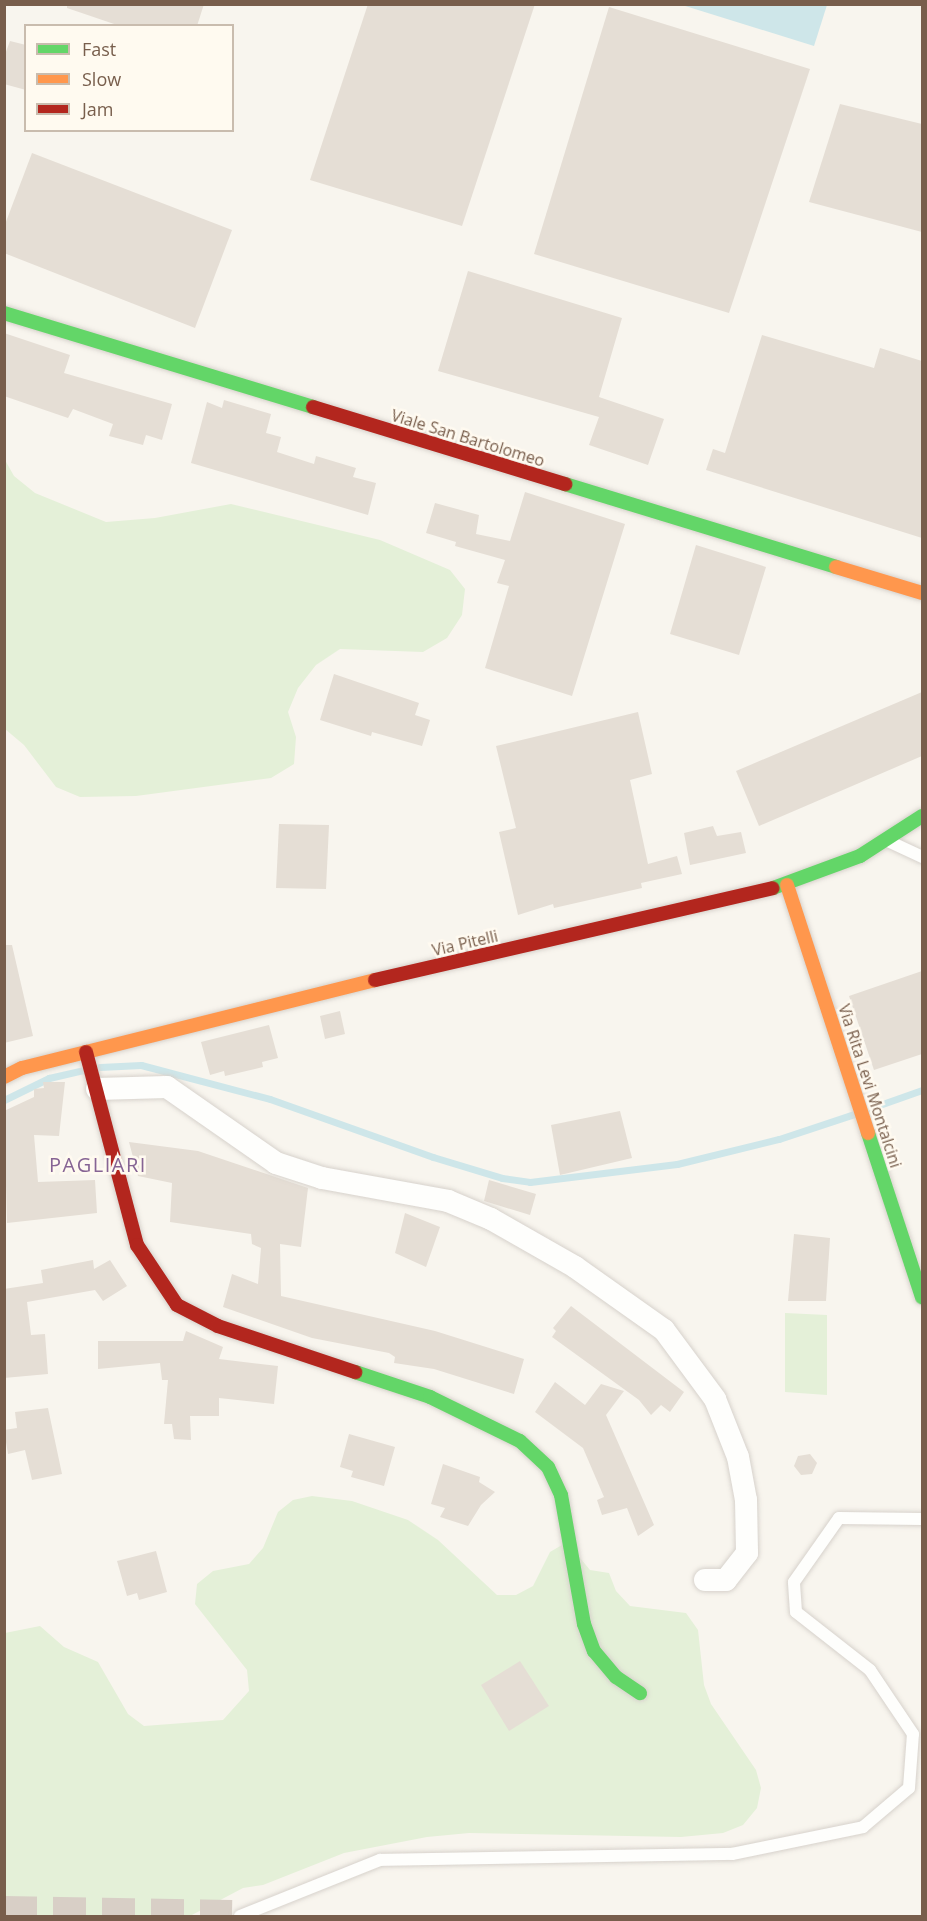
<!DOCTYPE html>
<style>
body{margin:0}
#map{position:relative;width:927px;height:1921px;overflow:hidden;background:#f8f5ee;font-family:"Open Sans",sans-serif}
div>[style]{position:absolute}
.green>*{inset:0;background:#e4f0d8}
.water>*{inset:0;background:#cee6e9}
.stream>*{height:7px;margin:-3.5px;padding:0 3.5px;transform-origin:3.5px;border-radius:3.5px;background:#cee6e9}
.building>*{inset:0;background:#e5ded5}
.highway-tunnel>*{height:33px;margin-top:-16.5px;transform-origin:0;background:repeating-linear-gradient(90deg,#d8cfc6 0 33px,transparent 0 49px)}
.roads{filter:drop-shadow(0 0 2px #d7d2cc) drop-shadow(0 0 2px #d7d2cc)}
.lane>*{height:12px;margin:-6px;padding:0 6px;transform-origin:6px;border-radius:6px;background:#fefefc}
.street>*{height:22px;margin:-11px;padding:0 11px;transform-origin:11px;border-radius:11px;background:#fefefc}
.fast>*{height:14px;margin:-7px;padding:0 7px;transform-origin:7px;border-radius:7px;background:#63d668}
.slow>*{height:14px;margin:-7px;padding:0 7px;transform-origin:7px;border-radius:7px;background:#ff974d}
.jam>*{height:14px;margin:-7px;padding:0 7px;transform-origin:7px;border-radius:7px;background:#b3261e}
span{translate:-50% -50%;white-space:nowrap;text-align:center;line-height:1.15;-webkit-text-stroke:5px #fffaf0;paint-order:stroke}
.street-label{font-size:16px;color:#785e4c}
.quarter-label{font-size:20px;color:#866494;letter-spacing:1.5px}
.frame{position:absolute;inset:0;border:6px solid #785e4c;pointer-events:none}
.legend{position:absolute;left:24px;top:24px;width:210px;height:108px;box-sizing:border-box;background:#fffaf0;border:2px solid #c9bcae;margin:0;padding:8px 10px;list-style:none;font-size:18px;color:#785e4c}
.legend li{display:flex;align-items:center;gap:12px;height:30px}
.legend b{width:30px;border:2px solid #c9bcae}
</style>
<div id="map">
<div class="green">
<i style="clip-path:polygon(5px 460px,14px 476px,35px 493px,106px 522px,155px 518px,231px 504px,380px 540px,450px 570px,465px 589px,462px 615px,447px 638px,423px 652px,340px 649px,316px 665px,298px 688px,288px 712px,296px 737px,294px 764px,271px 778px,136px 796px,80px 797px,56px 787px,24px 745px,5px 729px)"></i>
<i style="clip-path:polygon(785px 1313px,827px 1315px,827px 1395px,785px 1392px)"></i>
<i style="clip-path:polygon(312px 1496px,352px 1501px,408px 1520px,438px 1540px,497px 1595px,516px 1595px,533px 1586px,550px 1552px,567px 1542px,590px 1570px,609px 1573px,616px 1591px,630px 1606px,686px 1613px,698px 1630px,704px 1685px,711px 1704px,756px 1770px,761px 1788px,757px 1808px,743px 1825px,723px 1833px,681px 1837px,469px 1833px,427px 1837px,344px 1853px,263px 1885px,243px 1888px,190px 1916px,5px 1916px,5px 1633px,40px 1626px,64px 1647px,98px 1662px,128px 1714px,144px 1726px,223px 1720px,249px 1691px,247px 1670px,195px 1604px,197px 1584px,213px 1571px,249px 1564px,263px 1548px,278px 1512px,293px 1500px)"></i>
</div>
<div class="water">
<i style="clip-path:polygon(682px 5px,827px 5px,814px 46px)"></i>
</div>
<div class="stream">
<i style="left:100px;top:1067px;width:41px;rotate:-2.8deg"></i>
<i style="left:141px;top:1065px;width:133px;rotate:14.8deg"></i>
<i style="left:270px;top:1099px;width:173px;rotate:19.6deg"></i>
<i style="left:433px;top:1157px;width:72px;rotate:16.9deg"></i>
<i style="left:502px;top:1178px;width:28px;rotate:8deg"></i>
<i style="left:530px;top:1182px;width:148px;rotate:-7deg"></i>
<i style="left:677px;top:1164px;width:105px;rotate:-13.8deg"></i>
<i style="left:779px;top:1139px;width:79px;rotate:-18.4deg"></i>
<i style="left:4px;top:1100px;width:50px;rotate:-26.1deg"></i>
<i style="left:49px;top:1078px;width:35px;rotate:-13deg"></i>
<i style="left:871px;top:1108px;width:54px;rotate:-19.4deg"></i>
</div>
<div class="building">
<i style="clip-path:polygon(67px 4px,204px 4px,197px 26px,120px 26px,67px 8px)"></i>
<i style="clip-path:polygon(368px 4px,535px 4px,462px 226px,310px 180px)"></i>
<i style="clip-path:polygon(609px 7px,810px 69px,729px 313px,534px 254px)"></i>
<i style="clip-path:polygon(10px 41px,26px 45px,26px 90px,4px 84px,4px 57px)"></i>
<i style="clip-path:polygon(840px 104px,922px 124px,922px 232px,809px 202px)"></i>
<i style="clip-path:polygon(32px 153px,232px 230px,195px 328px,4px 253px,4px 227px)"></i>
<i style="clip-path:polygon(468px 271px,622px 318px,599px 397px,664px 419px,648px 465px,589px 445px,599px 417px,438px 371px)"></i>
<i style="clip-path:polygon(4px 333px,70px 355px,64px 373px,172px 404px,162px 440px,146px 435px,143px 445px,109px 436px,113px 424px,73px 409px,68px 418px,4px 396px)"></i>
<i style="clip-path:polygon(762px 335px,874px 368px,880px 348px,922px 361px,922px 538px,706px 470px,713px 449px,725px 453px)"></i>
<i style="clip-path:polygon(224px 400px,271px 414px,266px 433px,281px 437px,277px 452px,314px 464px,316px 456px,356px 468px,353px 477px,376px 483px,368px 515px,191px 463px,207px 402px,222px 408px)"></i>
<i style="clip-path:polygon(525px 492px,625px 524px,572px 696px,485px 668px,509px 586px,497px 583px,505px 560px,455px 546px,456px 542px,426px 533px,435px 503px,479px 515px,476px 534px,510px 541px)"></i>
<i style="clip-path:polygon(696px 545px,766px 567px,739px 655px,670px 634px)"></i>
<i style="clip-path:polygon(334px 674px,419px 703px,415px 715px,430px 720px,422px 746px,372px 732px,371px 736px,320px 720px)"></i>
<i style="clip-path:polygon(922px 692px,922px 756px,759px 826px,736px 771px)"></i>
<i style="clip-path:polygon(638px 712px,652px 774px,630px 780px,648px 864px,677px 856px,682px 874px,641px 883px,642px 888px,554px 908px,553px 904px,518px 915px,499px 832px,516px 828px,496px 746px)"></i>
<i style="clip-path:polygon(279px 824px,329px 825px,326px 889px,276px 888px)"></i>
<i style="clip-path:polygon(713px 826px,717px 836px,741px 832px,746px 853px,690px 865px,684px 833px)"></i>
<i style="clip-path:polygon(4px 945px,12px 945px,33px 1036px,4px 1043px)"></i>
<i style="clip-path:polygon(922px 971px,922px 1054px,874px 1070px,849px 996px)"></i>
<i style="clip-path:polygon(340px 1011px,345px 1034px,325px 1039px,320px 1016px)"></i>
<i style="clip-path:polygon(269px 1025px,278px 1058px,262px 1062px,263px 1067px,225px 1076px,224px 1071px,210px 1075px,201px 1042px)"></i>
<i style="clip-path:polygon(43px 1082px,65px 1082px,59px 1136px,34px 1135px,38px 1182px,95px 1180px,97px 1213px,7px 1223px,4px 1111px,34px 1097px,34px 1089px,44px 1088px)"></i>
<i style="clip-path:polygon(620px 1111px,632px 1158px,560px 1175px,551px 1125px)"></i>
<i style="clip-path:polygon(129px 1142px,198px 1151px,308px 1188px,301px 1247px,280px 1244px,281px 1296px,435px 1331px,524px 1359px,514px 1394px,434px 1369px,394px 1363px,395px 1357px,389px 1353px,312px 1338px,223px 1307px,232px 1274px,258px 1284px,261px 1248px,252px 1244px,251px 1234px,170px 1222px,172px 1183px,138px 1176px)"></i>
<i style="clip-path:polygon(489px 1180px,536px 1194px,530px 1215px,484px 1201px)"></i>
<i style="clip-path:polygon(405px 1213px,440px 1227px,426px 1267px,395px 1253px)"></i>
<i style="clip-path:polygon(794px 1234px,830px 1238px,826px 1301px,788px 1301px)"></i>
<i style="clip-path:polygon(93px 1260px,94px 1269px,110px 1260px,127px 1286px,103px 1301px,95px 1290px,27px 1302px,31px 1335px,45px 1334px,48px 1374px,4px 1378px,4px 1289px,43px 1283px,41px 1270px)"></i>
<i style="clip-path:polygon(571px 1306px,684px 1392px,670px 1412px,661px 1405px,651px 1415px,639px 1400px,552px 1337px,556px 1331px,553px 1328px)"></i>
<i style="clip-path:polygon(186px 1331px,223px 1347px,219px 1359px,278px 1366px,274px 1404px,219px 1398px,219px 1416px,190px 1416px,191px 1440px,174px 1439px,172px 1424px,164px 1424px,168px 1380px,162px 1380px,160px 1363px,98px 1369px,98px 1341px,183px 1341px)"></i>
<i style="clip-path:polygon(555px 1382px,585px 1405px,601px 1384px,624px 1391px,606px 1415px,654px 1525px,638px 1536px,627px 1508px,602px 1515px,597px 1500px,604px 1497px,583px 1448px,535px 1412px)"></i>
<i style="clip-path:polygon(48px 1408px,62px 1474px,32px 1480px,25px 1450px,8px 1454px,4px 1430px,17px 1428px,15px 1412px)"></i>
<i style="clip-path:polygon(349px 1434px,395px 1447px,384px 1486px,351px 1477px,353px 1471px,340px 1467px)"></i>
<i style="clip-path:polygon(810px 1454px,817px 1463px,812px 1474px,801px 1475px,794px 1466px,798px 1456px)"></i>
<i style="clip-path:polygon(443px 1464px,480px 1477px,479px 1482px,495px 1492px,481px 1505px,468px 1526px,440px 1517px,445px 1508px,431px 1504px)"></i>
<i style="clip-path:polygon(156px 1551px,167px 1592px,139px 1600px,137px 1593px,127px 1596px,117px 1561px)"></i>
<i style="clip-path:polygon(520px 1661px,549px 1706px,509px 1731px,481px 1685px)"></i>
</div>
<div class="highway-tunnel">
<i style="left:4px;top:1912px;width:228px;rotate:1deg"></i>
</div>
<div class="roads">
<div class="lane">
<i style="left:888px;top:841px;width:38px;rotate:25deg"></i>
<i style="left:240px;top:1916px;width:151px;rotate:-21.8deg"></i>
<i style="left:380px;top:1860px;width:352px;rotate:-1deg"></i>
<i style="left:732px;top:1854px;width:134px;rotate:-11.6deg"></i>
<i style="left:863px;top:1827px;width:60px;rotate:-40.3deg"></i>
<i style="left:909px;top:1788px;width:54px;rotate:-85.8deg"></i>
<i style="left:913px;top:1734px;width:77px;rotate:-123.9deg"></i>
<i style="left:870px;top:1670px;width:94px;rotate:-141.9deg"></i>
<i style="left:796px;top:1612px;width:30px;rotate:-94deg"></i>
<i style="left:794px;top:1582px;width:78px;rotate:-54.9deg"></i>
<i style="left:839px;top:1518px;width:83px;rotate:0.7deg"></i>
</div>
<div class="street">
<i style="left:97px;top:1089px;width:70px;rotate:-1.6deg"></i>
<i style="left:167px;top:1087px;width:133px;rotate:34.9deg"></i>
<i style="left:276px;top:1163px;width:48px;rotate:18.1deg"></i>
<i style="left:322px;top:1178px;width:128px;rotate:10.3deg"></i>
<i style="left:448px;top:1201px;width:47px;rotate:22.7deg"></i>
<i style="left:491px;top:1219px;width:97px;rotate:29.7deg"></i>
<i style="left:575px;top:1267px;width:109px;rotate:35.3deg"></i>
<i style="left:664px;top:1330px;width:86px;rotate:53.5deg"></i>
<i style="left:715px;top:1399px;width:62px;rotate:68.4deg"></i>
<i style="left:738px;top:1457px;width:44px;rotate:79.5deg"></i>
<i style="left:746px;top:1500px;width:53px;rotate:88.9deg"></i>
<i style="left:747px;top:1553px;width:34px;rotate:128deg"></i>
<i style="left:726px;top:1580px;width:21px;rotate:180deg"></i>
</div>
<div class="fast">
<i style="left:4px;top:313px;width:323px;rotate:16.9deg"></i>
<i style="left:565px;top:484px;width:283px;rotate:17deg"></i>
<i style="left:773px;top:888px;width:93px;rotate:-20.2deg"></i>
<i style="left:860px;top:856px;width:74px;rotate:-32.8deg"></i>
<i style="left:868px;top:1133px;width:173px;rotate:71.8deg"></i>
<i style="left:355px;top:1372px;width:79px;rotate:18.4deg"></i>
<i style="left:430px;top:1397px;width:100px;rotate:26.1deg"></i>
<i style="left:520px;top:1441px;width:38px;rotate:43deg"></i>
<i style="left:548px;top:1467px;width:31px;rotate:65deg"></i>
<i style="left:561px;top:1495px;width:131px;rotate:79.9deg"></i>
<i style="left:584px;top:1624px;width:29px;rotate:70deg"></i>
<i style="left:594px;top:1651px;width:34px;rotate:50deg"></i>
<i style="left:616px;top:1677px;width:29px;rotate:34deg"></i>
</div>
<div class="slow">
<i style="left:836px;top:567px;width:90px;rotate:16.8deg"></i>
<i style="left:787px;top:885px;width:261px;rotate:71.9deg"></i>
<i style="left:4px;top:1077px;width:20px;rotate:-27deg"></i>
<i style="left:22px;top:1068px;width:364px;rotate:-14deg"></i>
</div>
<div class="jam">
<i style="left:313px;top:407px;width:264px;rotate:17deg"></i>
<i style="left:375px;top:980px;width:408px;rotate:-13deg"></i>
<i style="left:86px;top:1052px;width:200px;rotate:75.2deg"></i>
<i style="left:137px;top:1245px;width:72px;rotate:56.3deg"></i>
<i style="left:177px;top:1305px;width:46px;rotate:27.1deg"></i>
<i style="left:218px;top:1326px;width:145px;rotate:18.6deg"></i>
</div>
</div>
<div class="street-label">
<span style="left:468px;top:438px;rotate:17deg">Viale San Bartolomeo</span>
<span style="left:465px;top:943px;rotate:-13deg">Via Pitelli</span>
<span style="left:870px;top:1086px;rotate:72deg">Via Rita Levi Montalcini</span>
</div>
<div class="quarter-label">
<span style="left:98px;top:1164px">PAGLIARI</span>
</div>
<div class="frame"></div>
<ul class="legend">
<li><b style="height:8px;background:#63d668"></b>Fast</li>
<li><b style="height:8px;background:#ff974d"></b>Slow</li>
<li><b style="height:8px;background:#b3261e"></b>Jam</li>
</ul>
</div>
